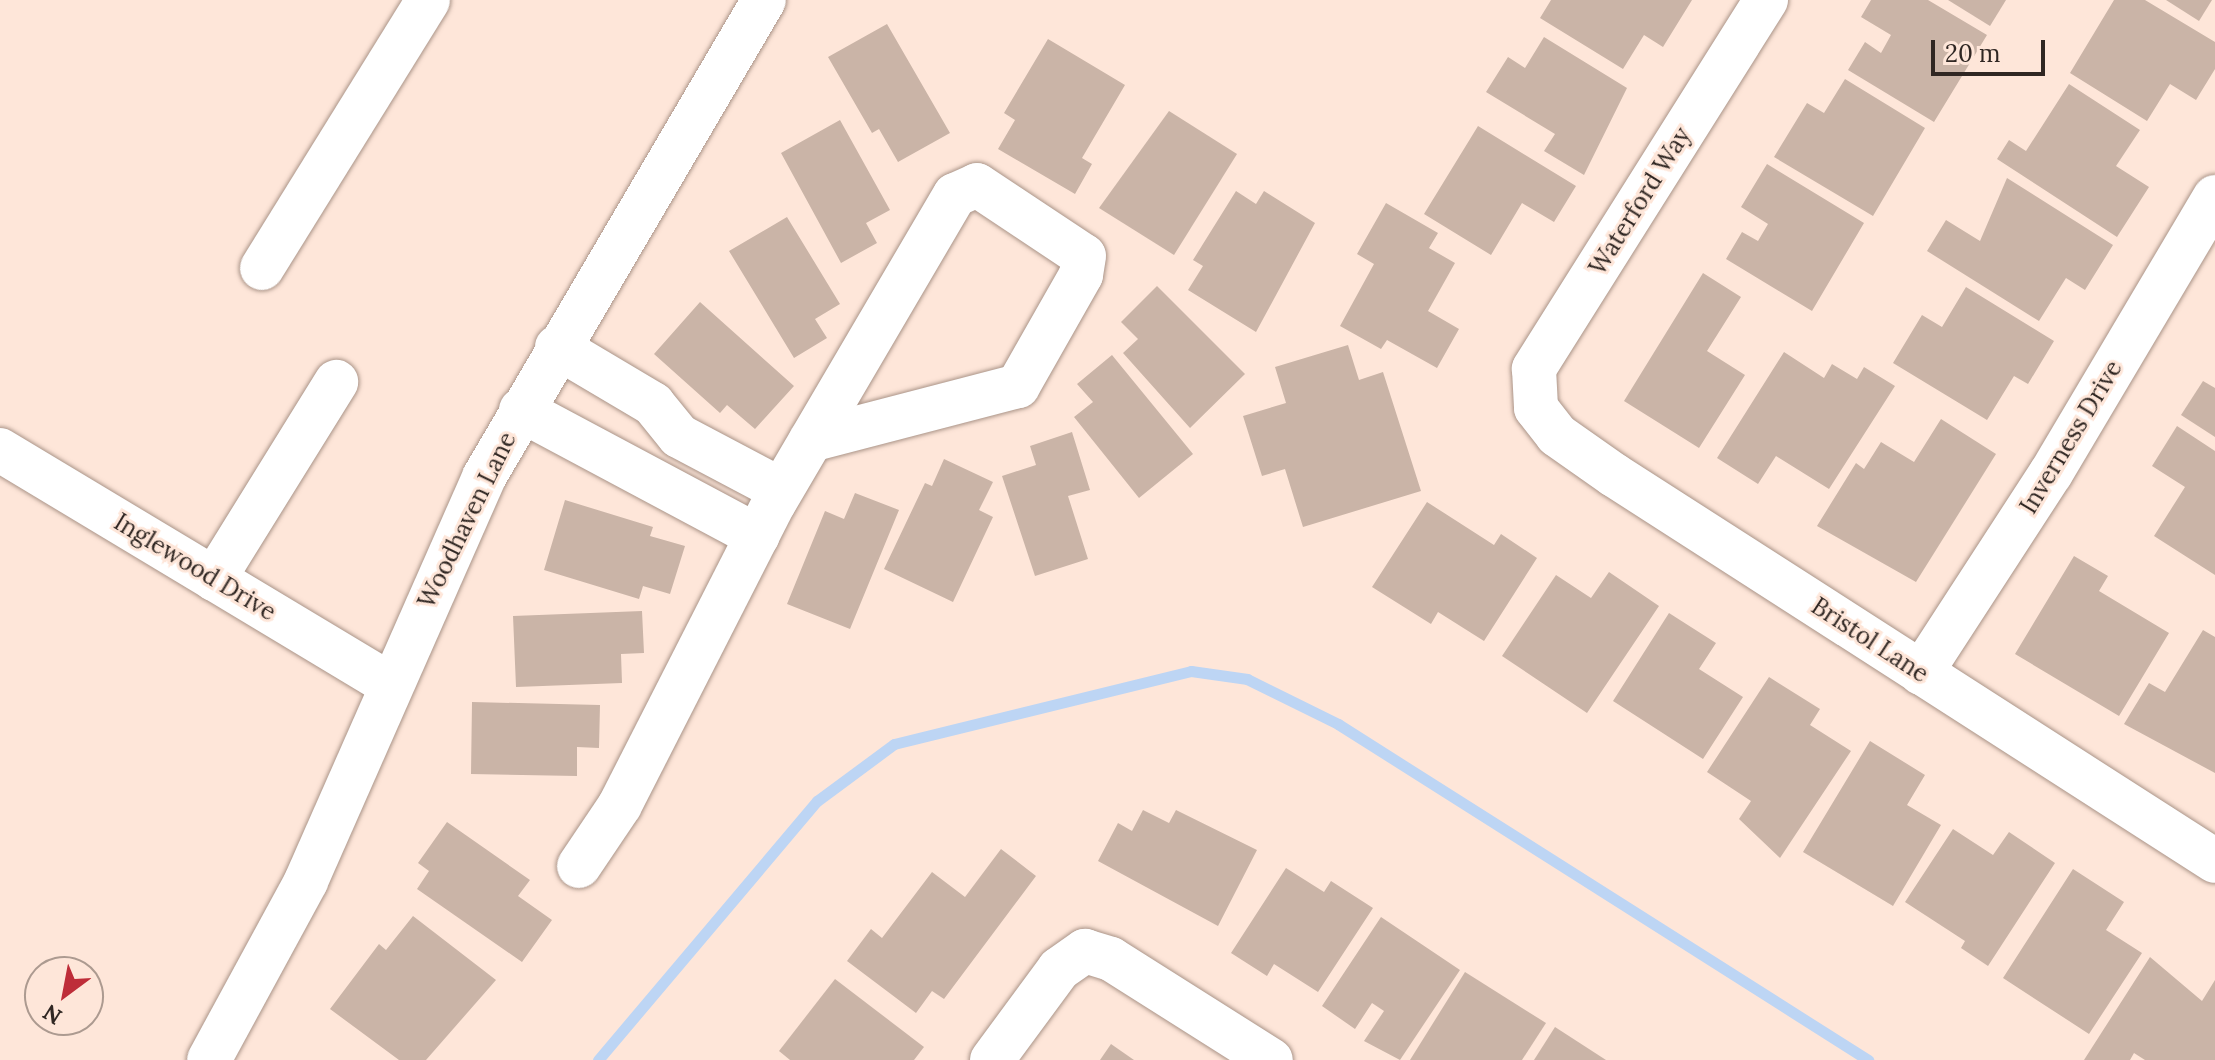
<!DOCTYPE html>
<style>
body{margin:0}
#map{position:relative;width:2215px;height:1060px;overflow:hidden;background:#fee6d9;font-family:Lora,serif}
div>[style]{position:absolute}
.stream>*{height:11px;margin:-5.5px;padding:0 5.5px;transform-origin:5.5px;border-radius:5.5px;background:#bdd5f4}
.building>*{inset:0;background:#cab4a7}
.roads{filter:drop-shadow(0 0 2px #aa9488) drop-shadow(0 0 2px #aa9488)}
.minor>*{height:44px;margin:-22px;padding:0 22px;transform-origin:22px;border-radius:22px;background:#fff}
span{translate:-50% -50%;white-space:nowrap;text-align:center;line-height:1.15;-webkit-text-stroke:6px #fee6d9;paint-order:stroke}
.street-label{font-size:24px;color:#302723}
.north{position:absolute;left:24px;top:956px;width:80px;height:80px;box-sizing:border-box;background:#fee6d9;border:2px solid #ac9a90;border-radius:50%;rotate:212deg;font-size:22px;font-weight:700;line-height:32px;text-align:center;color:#302723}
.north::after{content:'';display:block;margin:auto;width:28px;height:36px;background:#be2d39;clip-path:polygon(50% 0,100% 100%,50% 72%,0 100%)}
.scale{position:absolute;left:1931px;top:40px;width:114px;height:36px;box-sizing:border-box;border:4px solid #302723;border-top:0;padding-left:10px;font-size:24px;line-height:28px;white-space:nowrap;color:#302723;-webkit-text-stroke:6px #fee6d9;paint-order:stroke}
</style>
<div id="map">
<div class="stream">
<i style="left:598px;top:1060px;width:339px;rotate:-49.8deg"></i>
<i style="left:817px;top:801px;width:96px;rotate:-36.5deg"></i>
<i style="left:894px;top:744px;width:306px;rotate:-13.8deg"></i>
<i style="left:1191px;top:671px;width:57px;rotate:8.1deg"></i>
<i style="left:1247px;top:679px;width:102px;rotate:26.3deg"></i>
<i style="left:1338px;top:724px;width:628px;rotate:32.37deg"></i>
</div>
<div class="building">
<i style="clip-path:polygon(1551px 0,1692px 0,1663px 47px,1644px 35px,1623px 69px,1540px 18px)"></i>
<i style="clip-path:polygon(1871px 0,1928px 0,1987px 35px,1934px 122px,1848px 70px,1865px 42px,1881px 53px,1891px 35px,1861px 17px)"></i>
<i style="clip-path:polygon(1948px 0,2006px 0,1990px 26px)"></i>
<i style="clip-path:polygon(2114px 0,2145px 0,2215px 42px,2215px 69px,2196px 100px,2170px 84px,2147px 121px,2070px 73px)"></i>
<i style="clip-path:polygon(2166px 0,2212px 0,2199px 21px)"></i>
<i style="clip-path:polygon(887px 24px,950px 133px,898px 162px,879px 129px,872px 133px,828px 57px)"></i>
<i style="clip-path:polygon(1544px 37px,1627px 88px,1584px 175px,1544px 151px,1555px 134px,1486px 92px,1508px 57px,1525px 68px)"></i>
<i style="clip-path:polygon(1048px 39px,1125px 85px,1082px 158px,1092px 164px,1075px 194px,998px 149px,1015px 120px,1004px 113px)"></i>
<i style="clip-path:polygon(1845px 79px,1925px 128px,1873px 216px,1774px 157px,1807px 103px,1824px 113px)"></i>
<i style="clip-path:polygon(2069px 84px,2140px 130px,2116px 166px,2149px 187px,2117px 237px,1997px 159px,2009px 140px,2026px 151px)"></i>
<i style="clip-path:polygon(1169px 111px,1237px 154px,1174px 255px,1099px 208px)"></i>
<i style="clip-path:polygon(840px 120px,890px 210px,866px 223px,877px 243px,841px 263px,781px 153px)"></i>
<i style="clip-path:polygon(1478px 126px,1576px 186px,1554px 222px,1522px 203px,1491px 255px,1424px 214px)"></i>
<i style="clip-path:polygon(1767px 164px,1864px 223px,1812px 311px,1726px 259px,1742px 232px,1758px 241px,1768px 224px,1741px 207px)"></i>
<i style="clip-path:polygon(2007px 178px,2113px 245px,2085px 290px,2066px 278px,2039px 321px,1927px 251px,1946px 220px,1980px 241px)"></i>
<i style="clip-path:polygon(1236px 191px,1256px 204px,1264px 191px,1315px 223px,1256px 332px,1188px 290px,1203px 266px,1193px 260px)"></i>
<i style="clip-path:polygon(1386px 203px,1438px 233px,1429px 248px,1455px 263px,1428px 311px,1459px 329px,1437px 368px,1387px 340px,1381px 349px,1340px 326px,1374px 264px,1357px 254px)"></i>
<i style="clip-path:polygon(787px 217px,840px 304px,815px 319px,827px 338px,794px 358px,729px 251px)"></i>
<i style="clip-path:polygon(1703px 273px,1741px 297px,1707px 351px,1745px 375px,1699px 448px,1624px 401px)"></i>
<i style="clip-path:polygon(1157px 286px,1245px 374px,1190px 428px,1123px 353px,1138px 339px,1121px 322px)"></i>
<i style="clip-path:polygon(1966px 287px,2054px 341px,2028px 384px,2014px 376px,1987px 420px,1893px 363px,1922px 315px,1942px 327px)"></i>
<i style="clip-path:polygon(700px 302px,794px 386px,755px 429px,727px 405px,720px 413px,654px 354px)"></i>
<i style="clip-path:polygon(1348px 345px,1359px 380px,1383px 372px,1421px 491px,1303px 527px,1285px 469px,1262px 476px,1243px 416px,1286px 403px,1275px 367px)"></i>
<i style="clip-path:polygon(1784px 352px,1824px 378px,1832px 364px,1857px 379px,1864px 367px,1895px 386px,1829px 489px,1776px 456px,1758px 484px,1717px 458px)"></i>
<i style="clip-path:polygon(1112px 355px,1193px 454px,1139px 498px,1074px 417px,1093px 402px,1077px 384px)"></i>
<i style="clip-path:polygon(2203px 381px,2215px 388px,2215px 437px,2181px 415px)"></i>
<i style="clip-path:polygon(1941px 419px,1996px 454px,1916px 582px,1817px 526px,1856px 463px,1864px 469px,1881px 442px,1914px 462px)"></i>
<i style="clip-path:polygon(2177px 426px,2215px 451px,2215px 575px,2154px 536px,2185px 487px,2152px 466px)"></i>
<i style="clip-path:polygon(1072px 432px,1090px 490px,1068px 496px,1088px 559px,1035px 576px,1002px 476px,1036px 465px,1030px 446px)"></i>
<i style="clip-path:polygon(944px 459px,993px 482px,979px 510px,993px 517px,953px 602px,884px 569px,925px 483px,932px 486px)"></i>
<i style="clip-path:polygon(855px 493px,899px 510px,850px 629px,787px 604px,825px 511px,844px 519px)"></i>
<i style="clip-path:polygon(565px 500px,653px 527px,650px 536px,685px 546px,670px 594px,643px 586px,639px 599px,544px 570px)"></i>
<i style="clip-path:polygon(1427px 502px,1494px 545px,1501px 534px,1537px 558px,1484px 641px,1438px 612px,1431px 624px,1372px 587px)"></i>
<i style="clip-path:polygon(2074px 556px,2108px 576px,2099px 591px,2169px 633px,2119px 716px,2015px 654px)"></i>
<i style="clip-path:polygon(1609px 572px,1659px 606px,1587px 713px,1502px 656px,1556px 575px,1591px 598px)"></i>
<i style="clip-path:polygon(642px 611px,644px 653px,621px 654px,622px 683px,516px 687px,513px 616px)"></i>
<i style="clip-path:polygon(1669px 613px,1716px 643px,1699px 669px,1743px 697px,1703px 759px,1613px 701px)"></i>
<i style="clip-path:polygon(2203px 630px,2215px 637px,2215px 773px,2124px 724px,2149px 683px,2165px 692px)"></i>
<i style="clip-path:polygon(1769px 677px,1820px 709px,1810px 725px,1851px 751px,1780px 858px,1739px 819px,1751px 801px,1707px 772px)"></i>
<i style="clip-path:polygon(472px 702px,600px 705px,599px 748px,577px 747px,577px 776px,471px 774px)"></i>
<i style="clip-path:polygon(1870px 741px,1925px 775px,1907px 805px,1941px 825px,1893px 906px,1803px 852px)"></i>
<i style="clip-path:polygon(1143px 810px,1169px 823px,1176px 810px,1257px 850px,1218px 926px,1098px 861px,1118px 823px,1132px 831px)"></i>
<i style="clip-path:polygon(447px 822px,530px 880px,518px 896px,552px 920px,522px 962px,417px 889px,429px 871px,418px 863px)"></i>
<i style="clip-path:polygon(1953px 829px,1993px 855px,2009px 832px,2055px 863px,1988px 966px,1961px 948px,1965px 941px,1905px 902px)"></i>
<i style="clip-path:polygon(1001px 849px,1036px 876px,944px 999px,932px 991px,916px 1013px,847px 961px,871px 929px,882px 938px,932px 872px,965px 897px)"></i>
<i style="clip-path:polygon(1286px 868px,1324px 892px,1331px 881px,1373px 908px,1318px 992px,1274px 964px,1267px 976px,1231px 953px)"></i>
<i style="clip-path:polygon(2073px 869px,2124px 902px,2106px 930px,2142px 953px,2089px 1034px,2003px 978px)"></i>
<i style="clip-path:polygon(413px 916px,496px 980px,426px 1060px,399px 1060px,330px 1009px,379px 944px,386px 950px)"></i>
<i style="clip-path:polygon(1381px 917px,1460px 970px,1400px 1060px,1364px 1041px,1384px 1011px,1372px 1003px,1355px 1029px,1322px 1006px)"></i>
<i style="clip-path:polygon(2150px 957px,2202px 1001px,2215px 980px,2215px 1060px,2145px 1060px,2134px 1053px,2130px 1060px,2084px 1060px)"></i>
<i style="clip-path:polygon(1465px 972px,1546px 1023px,1522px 1060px,1410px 1060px)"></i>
<i style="clip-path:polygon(835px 979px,924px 1047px,914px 1060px,790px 1060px,779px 1051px)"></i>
<i style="clip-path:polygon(1555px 1027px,1606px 1060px,1534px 1060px)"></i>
<i style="clip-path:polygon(1111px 1044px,1134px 1060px,1100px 1060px)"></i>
</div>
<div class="roads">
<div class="minor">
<i style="left:1766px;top:0;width:436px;rotate:122.2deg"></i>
<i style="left:1534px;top:369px;width:39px;rotate:87deg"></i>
<i style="left:1536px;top:408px;width:34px;rotate:52deg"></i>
<i style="left:1557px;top:435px;width:70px;rotate:35.1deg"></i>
<i style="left:1614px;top:475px;width:714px;rotate:32.71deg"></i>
<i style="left:262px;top:268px;width:315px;rotate:-58.2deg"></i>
<i style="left:557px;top:347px;width:112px;rotate:30.7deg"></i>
<i style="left:653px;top:404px;width:41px;rotate:50.9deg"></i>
<i style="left:679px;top:436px;width:115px;rotate:27.9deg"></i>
<i style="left:521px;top:410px;width:268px;rotate:28.1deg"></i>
<i style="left:0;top:450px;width:455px;rotate:31deg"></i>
<i style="left:214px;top:579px;width:232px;rotate:-58.2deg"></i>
<i style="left:1921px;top:673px;width:239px;rotate:-57deg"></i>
<i style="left:2051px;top:473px;width:321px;rotate:-59.3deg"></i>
<i style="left:579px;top:866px;width:73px;rotate:-56.1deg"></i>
<i style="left:620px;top:805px;width:339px;rotate:-63deg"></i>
<i style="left:774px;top:503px;width:357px;rotate:-59.6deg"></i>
<i style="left:955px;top:195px;width:24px;rotate:-24deg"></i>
<i style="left:977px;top:185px;width:128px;rotate:33.6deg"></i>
<i style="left:1084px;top:256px;width:19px;rotate:99deg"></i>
<i style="left:1081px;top:275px;width:128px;rotate:119.6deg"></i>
<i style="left:1018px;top:386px;width:214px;rotate:165.4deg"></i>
<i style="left:209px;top:1060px;width:204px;rotate:-61.5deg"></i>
<i style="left:306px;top:881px;width:441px;rotate:-66.2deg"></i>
<i style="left:484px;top:477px;width:553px;rotate:-59.59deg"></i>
<i style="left:992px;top:1060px;width:113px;rotate:-53.6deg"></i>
<i style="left:1059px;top:969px;width:32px;rotate:-35deg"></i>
<i style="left:1085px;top:951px;width:27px;rotate:17deg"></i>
<i style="left:1111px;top:959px;width:189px;rotate:32.3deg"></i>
</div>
</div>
<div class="street-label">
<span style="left:1640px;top:201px;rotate:-58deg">Waterford Way</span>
<span style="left:2071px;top:437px;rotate:-59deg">Inverness Drive</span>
<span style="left:467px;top:520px;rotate:-64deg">Woodhaven Lane</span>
<span style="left:195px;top:567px;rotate:31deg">Inglewood Drive</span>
<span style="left:1870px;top:640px;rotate:33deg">Bristol Lane</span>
</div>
<div class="north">N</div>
<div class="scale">20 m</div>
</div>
